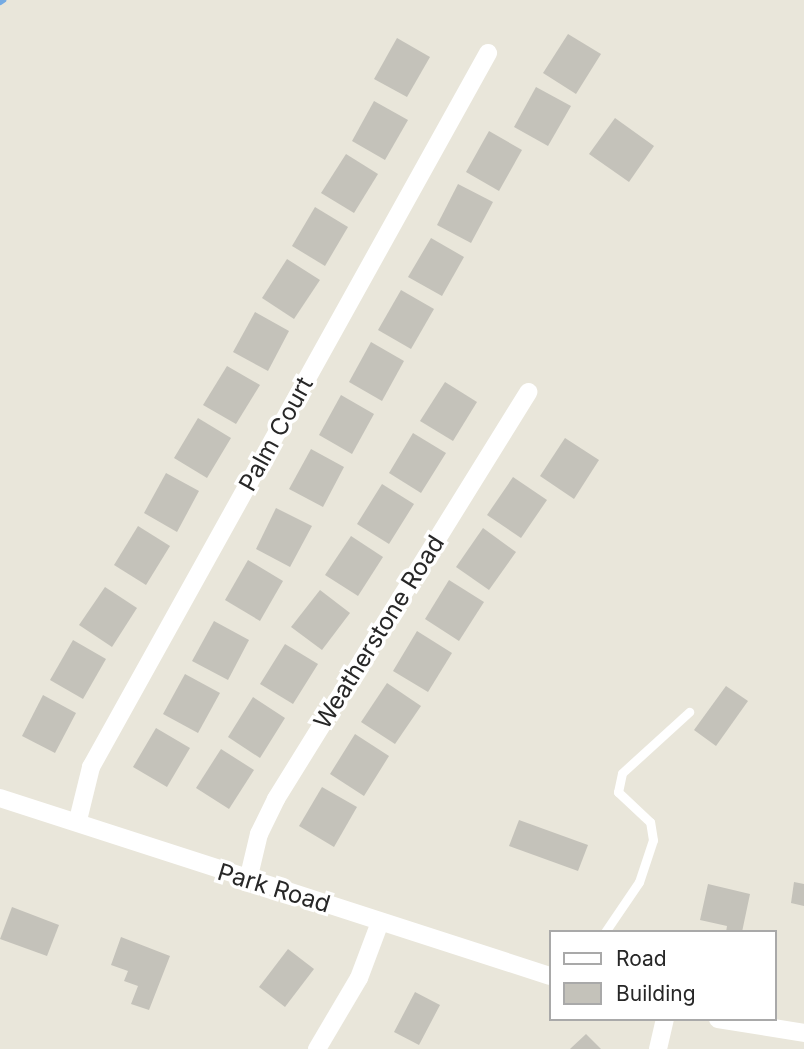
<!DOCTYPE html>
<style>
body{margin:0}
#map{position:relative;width:804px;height:1049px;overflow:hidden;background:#e9e6da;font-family:Inter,sans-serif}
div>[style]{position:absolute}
.stream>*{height:5px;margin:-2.5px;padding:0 2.5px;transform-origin:2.5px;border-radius:2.5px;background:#75abe3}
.building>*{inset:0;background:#c4c2ba}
.service>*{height:9px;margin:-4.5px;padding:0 4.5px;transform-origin:4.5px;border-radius:4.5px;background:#fff}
.minor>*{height:18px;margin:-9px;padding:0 9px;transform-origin:9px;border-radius:9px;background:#fff}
span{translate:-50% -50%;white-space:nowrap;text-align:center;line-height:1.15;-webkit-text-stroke:7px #fff;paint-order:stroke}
.street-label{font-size:24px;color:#272727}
.legend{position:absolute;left:549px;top:930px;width:228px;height:91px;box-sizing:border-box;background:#fff;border:2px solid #a9a9a9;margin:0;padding:9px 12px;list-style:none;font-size:21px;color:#272727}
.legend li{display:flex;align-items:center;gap:14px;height:35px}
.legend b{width:35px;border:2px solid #a9a9a9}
</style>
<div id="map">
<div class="stream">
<i style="left:0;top:2px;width:4px;rotate:-34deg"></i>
</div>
<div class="building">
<i style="clip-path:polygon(568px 34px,601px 54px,576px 94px,543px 73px)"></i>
<i style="clip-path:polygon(397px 38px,430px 57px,407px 97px,374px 79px)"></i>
<i style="clip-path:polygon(536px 87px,571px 106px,548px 146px,514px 127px)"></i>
<i style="clip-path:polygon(374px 101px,408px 120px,385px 160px,352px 141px)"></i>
<i style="clip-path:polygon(615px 118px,654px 146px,629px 182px,589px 154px)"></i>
<i style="clip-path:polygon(489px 131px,522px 150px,499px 191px,466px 172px)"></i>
<i style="clip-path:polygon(346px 154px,378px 174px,354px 213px,321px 193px)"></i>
<i style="clip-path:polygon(458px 184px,493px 202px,471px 243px,437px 225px)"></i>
<i style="clip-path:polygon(315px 207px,348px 227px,325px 266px,292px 246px)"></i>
<i style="clip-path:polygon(431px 238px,464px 257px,442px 296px,408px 277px)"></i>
<i style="clip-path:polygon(287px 259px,320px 280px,294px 319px,262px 298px)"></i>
<i style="clip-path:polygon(401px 290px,434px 309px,411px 349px,378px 330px)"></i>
<i style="clip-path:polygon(255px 312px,289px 331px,268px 371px,233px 352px)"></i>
<i style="clip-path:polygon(371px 342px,404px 361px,382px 401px,349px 382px)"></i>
<i style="clip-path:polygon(227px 366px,260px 385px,236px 424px,203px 405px)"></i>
<i style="clip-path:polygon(445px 382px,477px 402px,453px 441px,420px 421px)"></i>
<i style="clip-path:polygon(341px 395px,374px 414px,352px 454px,319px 435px)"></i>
<i style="clip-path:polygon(198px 418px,231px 438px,207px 478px,174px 458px)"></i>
<i style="clip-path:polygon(413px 433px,446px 453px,421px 493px,389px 473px)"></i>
<i style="clip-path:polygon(565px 438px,599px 460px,574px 499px,540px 476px)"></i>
<i style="clip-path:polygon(311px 449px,344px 467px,323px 507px,289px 489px)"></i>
<i style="clip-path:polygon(166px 473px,199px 491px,177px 532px,144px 513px)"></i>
<i style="clip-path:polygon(513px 477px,547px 500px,521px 538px,487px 515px)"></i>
<i style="clip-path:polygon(382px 484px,414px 504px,389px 544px,357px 524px)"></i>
<i style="clip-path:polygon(276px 508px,312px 526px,290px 567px,256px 549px)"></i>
<i style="clip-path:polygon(138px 526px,170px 546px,146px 585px,114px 565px)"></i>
<i style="clip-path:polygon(483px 528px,516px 552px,489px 590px,456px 567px)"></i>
<i style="clip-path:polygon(351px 536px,383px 557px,358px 596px,325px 575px)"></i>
<i style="clip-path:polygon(248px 560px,283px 581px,260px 621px,225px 600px)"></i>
<i style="clip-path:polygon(449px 580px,484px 602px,459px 641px,425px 619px)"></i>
<i style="clip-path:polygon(105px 587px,137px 608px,112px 647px,79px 625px)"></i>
<i style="clip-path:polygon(320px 590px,350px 613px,322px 650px,291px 627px)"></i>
<i style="clip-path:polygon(214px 621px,249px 640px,228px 680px,192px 661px)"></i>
<i style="clip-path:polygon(417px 631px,452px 653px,428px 692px,393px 671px)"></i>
<i style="clip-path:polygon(73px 640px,106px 659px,83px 699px,50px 680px)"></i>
<i style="clip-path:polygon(285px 644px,318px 664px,293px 704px,260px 684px)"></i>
<i style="clip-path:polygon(185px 674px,220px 693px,198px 733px,163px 714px)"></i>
<i style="clip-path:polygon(387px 683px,421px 706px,395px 744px,361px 722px)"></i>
<i style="clip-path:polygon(726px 686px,748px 701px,716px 746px,694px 730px)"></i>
<i style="clip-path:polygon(43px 695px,76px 713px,55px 753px,22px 736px)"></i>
<i style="clip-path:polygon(253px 697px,285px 718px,260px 758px,228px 737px)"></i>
<i style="clip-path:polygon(156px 728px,190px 748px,167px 787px,133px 767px)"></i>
<i style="clip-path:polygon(355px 734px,389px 756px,364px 796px,330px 774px)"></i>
<i style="clip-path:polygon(221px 749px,254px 770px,229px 809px,196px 788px)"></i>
<i style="clip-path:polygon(322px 787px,357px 807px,334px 847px,299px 826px)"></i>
<i style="clip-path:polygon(519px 820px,588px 845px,578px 871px,509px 846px)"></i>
<i style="clip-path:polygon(794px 882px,804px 884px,804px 906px,791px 903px)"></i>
<i style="clip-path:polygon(708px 884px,750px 894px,742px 932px,726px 932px,727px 926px,700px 920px)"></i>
<i style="clip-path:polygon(12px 907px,59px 925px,47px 956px,0 939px)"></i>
<i style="clip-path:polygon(121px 937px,170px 956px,149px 1010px,131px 1004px,138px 986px,124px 981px,128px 971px,111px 965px)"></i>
<i style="clip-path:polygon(288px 949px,314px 969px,285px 1007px,259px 987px)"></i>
<i style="clip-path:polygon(415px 992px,440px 1005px,419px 1045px,394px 1032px)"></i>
<i style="clip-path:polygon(586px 1034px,601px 1049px,570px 1049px)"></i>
</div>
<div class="service">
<i style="left:605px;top:932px;width:60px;rotate:-55.8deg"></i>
<i style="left:639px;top:882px;width:44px;rotate:-71.6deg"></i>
<i style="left:653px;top:840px;width:18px;rotate:-99deg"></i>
<i style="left:650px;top:822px;width:44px;rotate:-136.8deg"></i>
<i style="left:618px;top:792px;width:19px;rotate:-78deg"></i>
<i style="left:622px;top:773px;width:91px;rotate:-42.3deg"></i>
</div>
<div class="minor">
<i style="left:0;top:798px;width:578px;rotate:17.93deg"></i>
<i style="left:78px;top:820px;width:55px;rotate:-76.2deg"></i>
<i style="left:91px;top:767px;width:817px;rotate:-60.92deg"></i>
<i style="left:248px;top:880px;width:47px;rotate:-76.6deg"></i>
<i style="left:259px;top:834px;width:39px;rotate:-64deg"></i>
<i style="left:276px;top:799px;width:479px;rotate:-58.2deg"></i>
<i style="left:718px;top:1019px;width:87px;rotate:9.2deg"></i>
<i style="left:317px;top:1049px;width:82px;rotate:-59.4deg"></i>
<i style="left:359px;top:978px;width:60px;rotate:-69.4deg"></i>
<i style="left:658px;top:1049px;width:31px;rotate:-77deg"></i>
</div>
<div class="street-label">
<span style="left:276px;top:434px;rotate:-61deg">Palm Court</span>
<span style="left:379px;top:632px;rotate:-58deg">Weatherstone Road</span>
<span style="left:274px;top:888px;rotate:17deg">Park Road</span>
</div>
<ul class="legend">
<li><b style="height:9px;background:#fff"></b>Road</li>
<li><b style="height:19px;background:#c4c2ba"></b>Building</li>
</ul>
</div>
